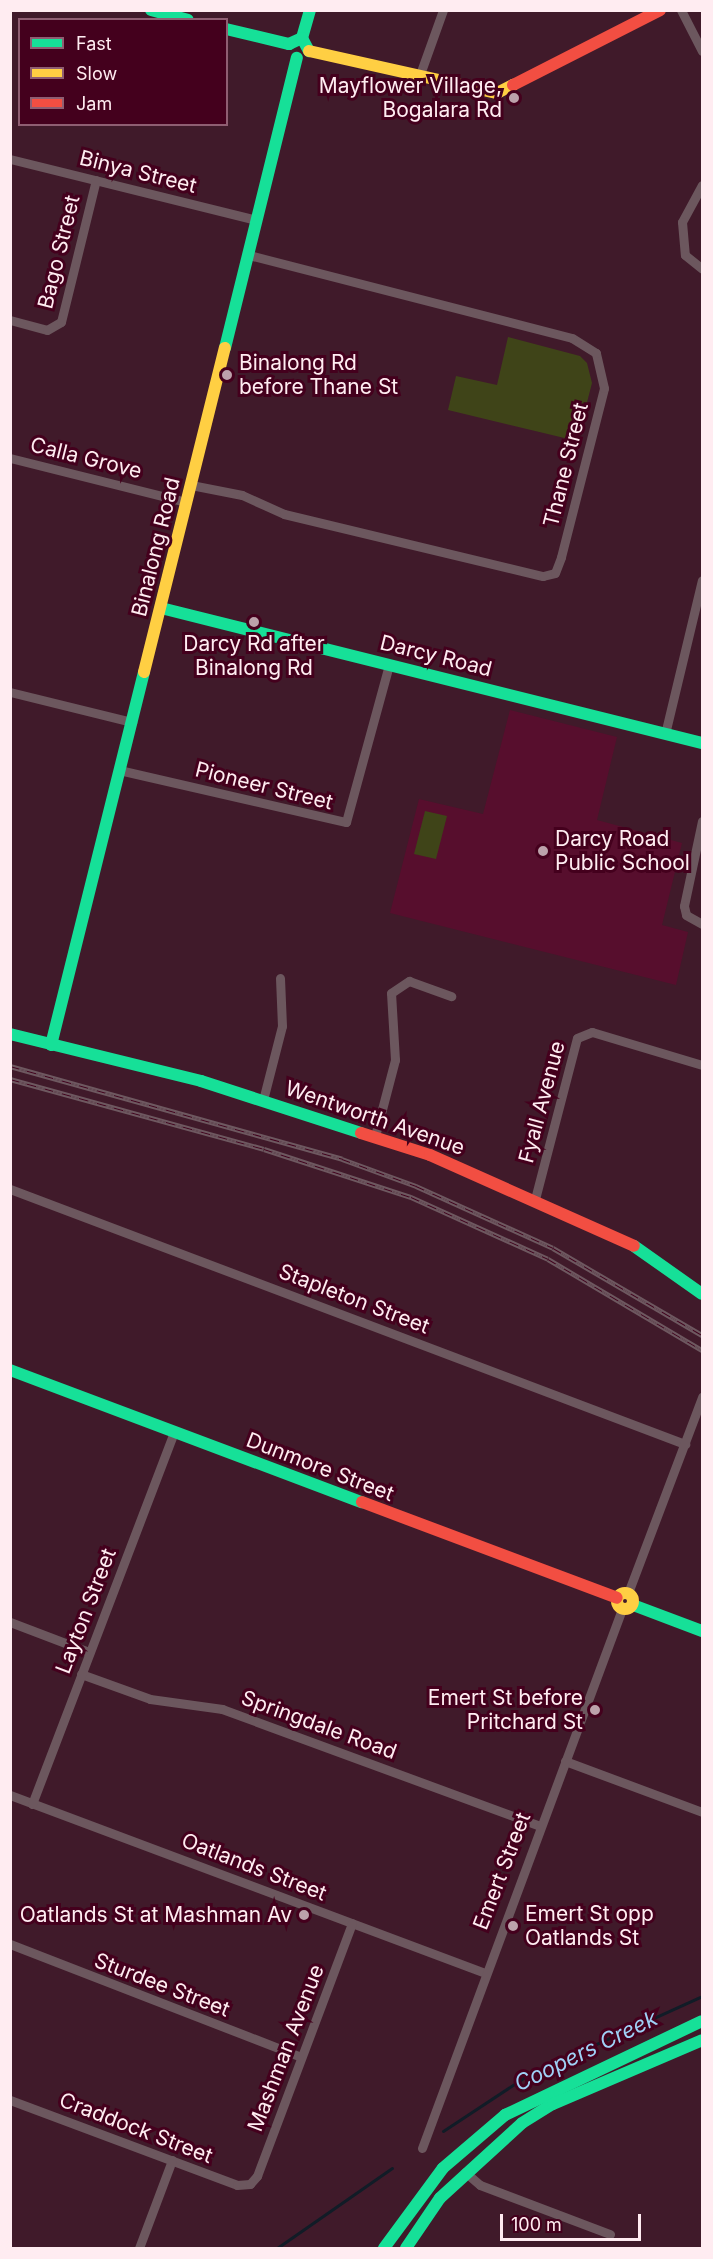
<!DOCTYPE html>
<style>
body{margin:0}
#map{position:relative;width:713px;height:2259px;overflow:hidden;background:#401a2a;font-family:Inter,sans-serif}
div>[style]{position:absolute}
.built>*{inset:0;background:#570e2d}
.green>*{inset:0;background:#3f4418}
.stream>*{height:3px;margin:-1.5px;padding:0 1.5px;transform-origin:1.5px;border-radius:1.5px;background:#111c27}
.street>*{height:9px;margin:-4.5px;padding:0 4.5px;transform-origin:4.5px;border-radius:4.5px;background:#6c575e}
.fast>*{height:12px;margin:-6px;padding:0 6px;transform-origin:6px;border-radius:6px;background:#16e098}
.slow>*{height:12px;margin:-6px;padding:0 6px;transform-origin:6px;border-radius:6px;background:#ffcf43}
.slow>.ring{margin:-6px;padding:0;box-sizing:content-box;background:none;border:12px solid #ffcf43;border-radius:50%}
.jam>*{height:12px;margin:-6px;padding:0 6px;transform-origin:6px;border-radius:6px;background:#f24e42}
.rail>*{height:5px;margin-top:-2.5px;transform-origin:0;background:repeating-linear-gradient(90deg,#44001d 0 9px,#6e5860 0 18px);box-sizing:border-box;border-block:2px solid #6e5860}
.dots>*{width:16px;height:16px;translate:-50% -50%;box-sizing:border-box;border:3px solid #44001d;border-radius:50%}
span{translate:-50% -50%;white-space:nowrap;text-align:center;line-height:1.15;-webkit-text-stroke:6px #44001d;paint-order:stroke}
.poi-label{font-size:21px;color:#ffecf1}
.right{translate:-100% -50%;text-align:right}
.left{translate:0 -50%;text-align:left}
.street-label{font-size:21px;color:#ffecf1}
.water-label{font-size:22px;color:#9fd1f6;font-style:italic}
.frame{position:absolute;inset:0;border:12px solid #ffecf1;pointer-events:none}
.legend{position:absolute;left:18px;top:18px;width:210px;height:108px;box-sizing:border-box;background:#44001d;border:2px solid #8f5e72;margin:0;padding:8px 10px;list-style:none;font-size:18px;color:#ffecf1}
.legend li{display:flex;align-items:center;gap:12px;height:30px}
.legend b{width:30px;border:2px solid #8f5e72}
.scale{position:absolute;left:500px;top:2214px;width:141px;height:27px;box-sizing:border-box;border:3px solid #ffecf1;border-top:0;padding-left:8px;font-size:18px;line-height:21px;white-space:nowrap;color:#ffecf1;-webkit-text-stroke:4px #44001d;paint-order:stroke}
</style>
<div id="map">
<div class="built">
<i style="clip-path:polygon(510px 710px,617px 737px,597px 820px,682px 843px,662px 925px,688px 932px,676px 985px,390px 913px,419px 799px,483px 814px)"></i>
</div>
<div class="green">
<i style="clip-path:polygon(508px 337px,580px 356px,587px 363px,592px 383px,577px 441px,448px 410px,456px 376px,497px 385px)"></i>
<i style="clip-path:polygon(425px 811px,447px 816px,436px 859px,414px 854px)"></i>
</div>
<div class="stream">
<i style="left:443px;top:2131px;width:102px;rotate:-33.4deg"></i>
<i style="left:528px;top:2075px;width:191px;rotate:-24.4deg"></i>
<i style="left:277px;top:2248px;width:140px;rotate:-34.8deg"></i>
</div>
<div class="street">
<i style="left:681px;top:10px;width:46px;rotate:62.9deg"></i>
<i style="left:419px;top:77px;width:71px;rotate:-70.3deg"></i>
<i style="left:10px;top:159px;width:254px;rotate:13.9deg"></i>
<i style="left:702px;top:185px;width:42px;rotate:118.4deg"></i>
<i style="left:682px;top:222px;width:33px;rotate:85deg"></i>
<i style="left:685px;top:255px;width:22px;rotate:39deg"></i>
<i style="left:10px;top:320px;width:38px;rotate:15deg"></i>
<i style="left:47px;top:330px;width:16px;rotate:-30deg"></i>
<i style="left:61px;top:322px;width:146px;rotate:-76.2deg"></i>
<i style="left:10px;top:458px;width:182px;rotate:14deg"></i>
<i style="left:191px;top:485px;width:52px;rotate:11.1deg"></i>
<i style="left:242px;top:495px;width:46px;rotate:24.3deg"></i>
<i style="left:284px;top:514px;width:266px;rotate:13.5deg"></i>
<i style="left:543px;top:576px;width:12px;rotate:-14deg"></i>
<i style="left:555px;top:573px;width:17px;rotate:-69deg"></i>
<i style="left:561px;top:557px;width:174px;rotate:-75.7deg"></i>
<i style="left:604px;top:388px;width:36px;rotate:-103deg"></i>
<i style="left:596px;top:353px;width:28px;rotate:-148deg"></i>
<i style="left:572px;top:338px;width:333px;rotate:-165.6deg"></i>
<i style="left:10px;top:692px;width:126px;rotate:13.8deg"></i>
<i style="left:665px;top:734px;width:158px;rotate:-76.5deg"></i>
<i style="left:119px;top:770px;width:233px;rotate:12.9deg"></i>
<i style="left:346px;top:822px;width:163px;rotate:-74.7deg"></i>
<i style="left:702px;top:821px;width:87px;rotate:102deg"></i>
<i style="left:684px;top:906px;width:9px;rotate:77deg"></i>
<i style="left:686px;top:915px;width:18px;rotate:29deg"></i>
<i style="left:263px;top:1100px;width:76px;rotate:-75.6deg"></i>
<i style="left:282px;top:1026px;width:48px;rotate:-92.4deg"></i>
<i style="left:375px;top:1136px;width:79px;rotate:-75.3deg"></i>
<i style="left:395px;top:1060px;width:67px;rotate:-93.4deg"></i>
<i style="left:391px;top:993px;width:22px;rotate:-34deg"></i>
<i style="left:409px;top:981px;width:45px;rotate:19.7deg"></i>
<i style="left:10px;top:1189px;width:722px;rotate:20.7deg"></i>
<i style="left:535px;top:1199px;width:166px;rotate:-75.4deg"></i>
<i style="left:577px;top:1038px;width:16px;rotate:-22deg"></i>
<i style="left:592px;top:1032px;width:115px;rotate:16.7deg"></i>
<i style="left:628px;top:1593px;width:210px;rotate:-69.3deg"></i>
<i style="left:10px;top:1622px;width:85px;rotate:20.8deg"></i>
<i style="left:81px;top:1674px;width:73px;rotate:19.9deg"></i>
<i style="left:150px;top:1699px;width:73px;rotate:7.9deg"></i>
<i style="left:222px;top:1709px;width:339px;rotate:20.2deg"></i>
<i style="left:565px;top:1761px;width:146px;rotate:20.4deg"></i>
<i style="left:10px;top:1795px;width:507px;rotate:20.54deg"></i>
<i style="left:32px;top:1804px;width:398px;rotate:-69.1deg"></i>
<i style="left:10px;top:1944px;width:312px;rotate:21.2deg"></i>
<i style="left:10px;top:2100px;width:242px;rotate:20.5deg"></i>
<i style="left:237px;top:2185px;width:13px;rotate:-4deg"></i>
<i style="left:250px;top:2184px;width:11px;rotate:-49deg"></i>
<i style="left:257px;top:2176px;width:270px;rotate:-69.4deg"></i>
<i style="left:422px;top:2148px;width:575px;rotate:-69.64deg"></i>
<i style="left:465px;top:2172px;width:20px;rotate:41deg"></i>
<i style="left:480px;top:2185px;width:139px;rotate:20.7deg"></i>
<i style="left:139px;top:2248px;width:94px;rotate:-69.4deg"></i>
</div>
<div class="fast">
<i style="left:151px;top:10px;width:38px;rotate:15deg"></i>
<i style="left:226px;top:29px;width:65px;rotate:13.4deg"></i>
<i style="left:302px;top:38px;width:29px;rotate:-74deg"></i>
<i style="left:289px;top:44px;width:14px;rotate:-25deg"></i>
<i style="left:302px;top:38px;width:15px;rotate:62deg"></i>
<i style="left:225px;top:348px;width:299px;rotate:-76.1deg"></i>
<i style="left:161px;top:608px;width:558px;rotate:14.01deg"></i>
<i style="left:10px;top:1034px;width:197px;rotate:13.8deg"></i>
<i style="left:201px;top:1081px;width:168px;rotate:18deg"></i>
<i style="left:51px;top:1045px;width:384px;rotate:-76deg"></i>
<i style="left:634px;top:1246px;width:83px;rotate:35.2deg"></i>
<i style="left:10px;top:1370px;width:376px;rotate:20.6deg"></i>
<i style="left:633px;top:1605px;width:74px;rotate:20.6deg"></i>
<i style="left:384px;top:2248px;width:99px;rotate:-53.6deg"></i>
<i style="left:443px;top:2168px;width:82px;rotate:-40.5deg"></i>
<i style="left:505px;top:2115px;width:218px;rotate:-25.5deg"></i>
<i style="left:406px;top:2248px;width:60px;rotate:-55.8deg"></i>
<i style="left:440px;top:2198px;width:111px;rotate:-42.4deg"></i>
<i style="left:522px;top:2123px;width:36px;rotate:-32deg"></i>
<i style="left:553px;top:2104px;width:162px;rotate:-23.2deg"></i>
</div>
<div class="slow">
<i style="left:309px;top:51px;width:193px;rotate:12.6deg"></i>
<i style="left:497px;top:93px;width:18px;rotate:-27deg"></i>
<i style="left:144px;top:672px;width:334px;rotate:-76deg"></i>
<i class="ring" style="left:617px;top:1593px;width:4px;height:4px"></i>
</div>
<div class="jam">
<i style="left:513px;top:85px;width:165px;rotate:-27deg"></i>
<i style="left:361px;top:1133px;width:72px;rotate:17.7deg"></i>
<i style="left:430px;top:1155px;width:223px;rotate:24deg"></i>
<i style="left:362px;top:1502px;width:272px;rotate:20.6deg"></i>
</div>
<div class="rail">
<i style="left:10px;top:1066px;width:345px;rotate:15.6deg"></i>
<i style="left:342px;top:1159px;width:79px;rotate:20deg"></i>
<i style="left:416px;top:1186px;width:150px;rotate:24.3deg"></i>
<i style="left:553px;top:1248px;width:173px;rotate:30.3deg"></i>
<i style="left:10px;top:1079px;width:263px;rotate:15.4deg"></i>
<i style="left:264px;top:1149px;width:155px;rotate:18.1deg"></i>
<i style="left:411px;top:1197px;width:150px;rotate:24.3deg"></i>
<i style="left:548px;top:1259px;width:179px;rotate:30.6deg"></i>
</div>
<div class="dots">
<i style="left:514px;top:98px;background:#bca2ab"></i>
<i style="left:227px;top:375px;background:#bca2ab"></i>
<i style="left:254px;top:622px;background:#bca2ab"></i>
<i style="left:543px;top:851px;background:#bca2ab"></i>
<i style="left:595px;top:1710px;background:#bca2ab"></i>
<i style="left:304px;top:1915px;background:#bca2ab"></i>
<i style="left:513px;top:1926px;background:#bca2ab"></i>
</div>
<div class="poi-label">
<span class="right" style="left:502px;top:98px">Mayflower Village,<br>Bogalara Rd</span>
<span class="left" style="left:239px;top:375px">Binalong Rd<br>before Thane St</span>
<span style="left:254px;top:656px">Darcy Rd after<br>Binalong Rd</span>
<span class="left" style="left:555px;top:851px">Darcy Road<br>Public School</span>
<span class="right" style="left:583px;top:1710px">Emert St before<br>Pritchard St</span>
<span class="left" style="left:525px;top:1926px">Emert St opp<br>Oatlands St</span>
<span class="right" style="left:292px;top:1915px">Oatlands St at Mashman Av</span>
</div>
<div class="street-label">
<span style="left:138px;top:172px;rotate:14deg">Binya Street</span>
<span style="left:59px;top:252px;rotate:-76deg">Bago Street</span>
<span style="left:86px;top:458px;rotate:14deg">Calla Grove</span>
<span style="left:566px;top:465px;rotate:-76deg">Thane Street</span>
<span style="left:156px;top:547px;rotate:-76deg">Binalong Road</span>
<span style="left:436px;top:656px;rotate:14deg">Darcy Road</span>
<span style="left:264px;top:786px;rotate:14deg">Pioneer Street</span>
<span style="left:542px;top:1102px;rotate:-75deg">Fyall Avenue</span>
<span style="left:375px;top:1118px;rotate:19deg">Wentworth Avenue</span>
<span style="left:354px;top:1299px;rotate:21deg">Stapleton Street</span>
<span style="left:320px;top:1467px;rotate:21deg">Dunmore Street</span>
<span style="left:86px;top:1611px;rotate:-69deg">Layton Street</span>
<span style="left:319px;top:1725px;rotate:20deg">Springdale Road</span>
<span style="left:254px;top:1867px;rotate:21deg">Oatlands Street</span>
<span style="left:502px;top:1871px;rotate:-69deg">Emert Street</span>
<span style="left:162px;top:1985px;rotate:21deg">Sturdee Street</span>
<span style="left:286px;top:2048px;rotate:-69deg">Mashman Avenue</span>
<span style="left:136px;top:2128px;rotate:21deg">Craddock Street</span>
</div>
<div class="water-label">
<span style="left:586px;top:2051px;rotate:-26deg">Coopers Creek</span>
</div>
<div class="frame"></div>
<ul class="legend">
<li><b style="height:8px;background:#16e098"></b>Fast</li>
<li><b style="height:8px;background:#ffcf43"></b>Slow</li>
<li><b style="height:8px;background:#f24e42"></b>Jam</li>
</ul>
<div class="scale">100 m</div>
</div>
